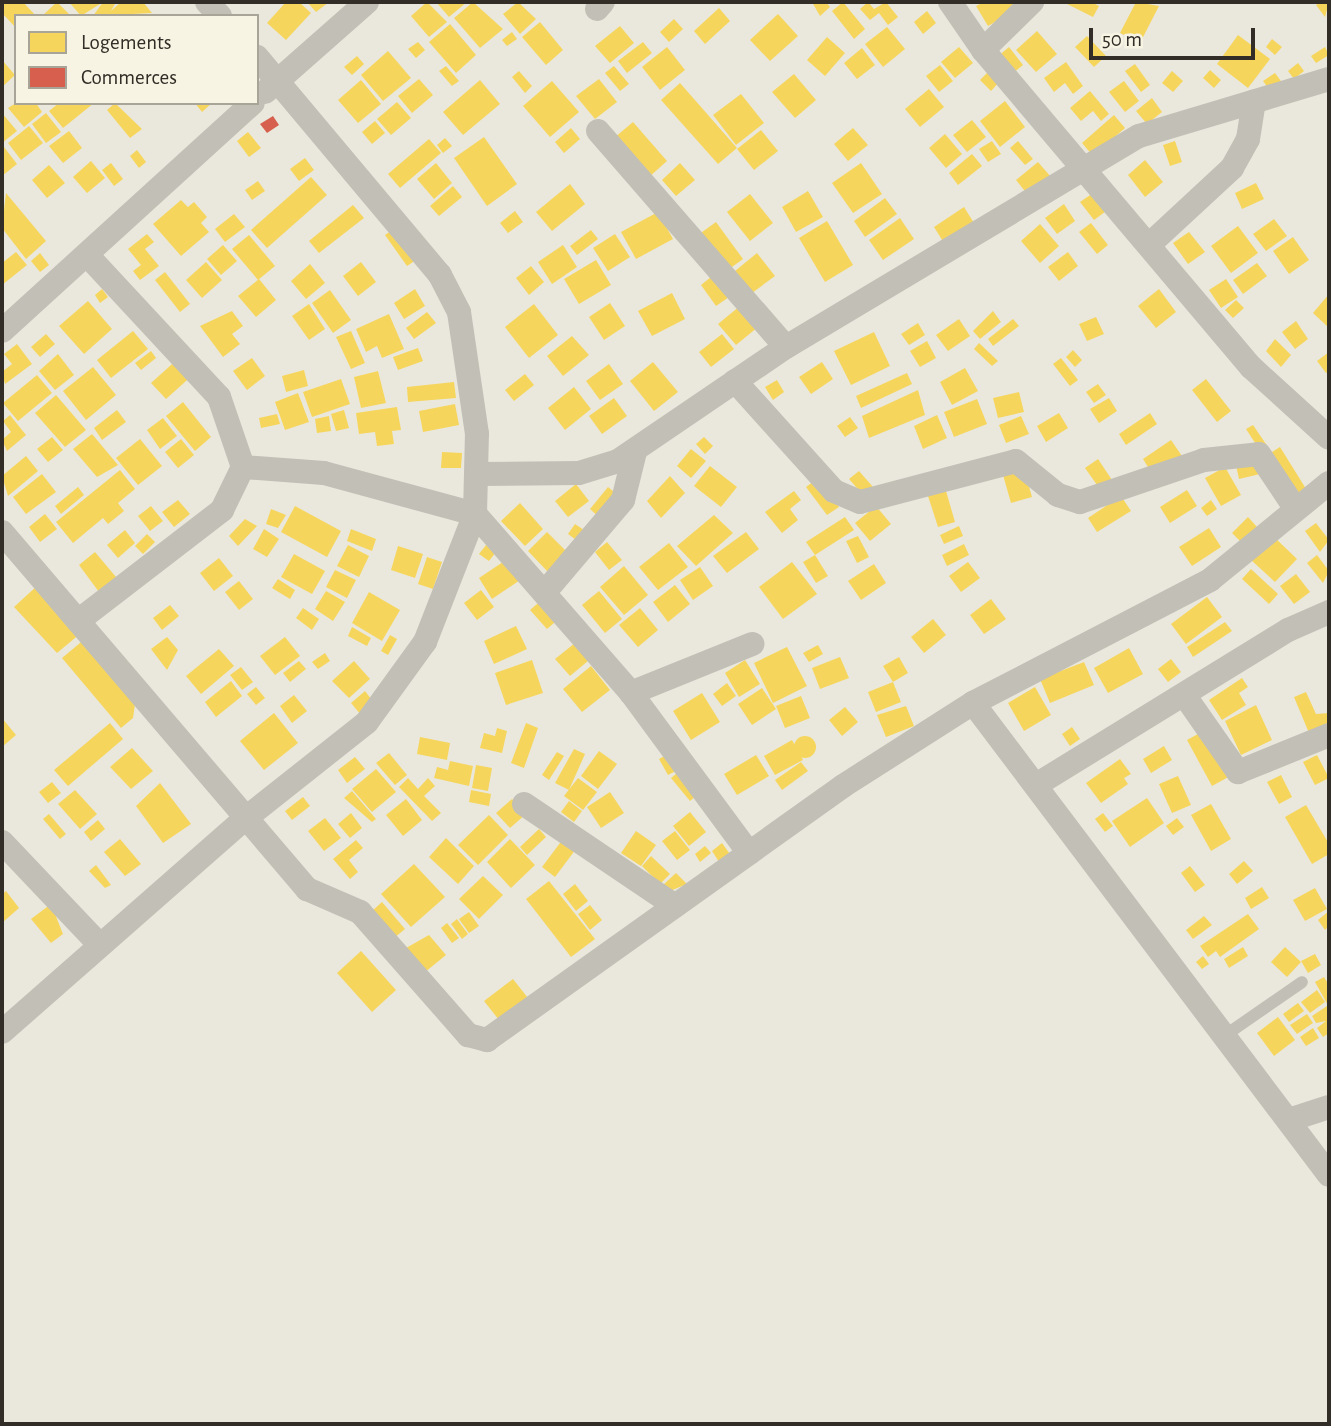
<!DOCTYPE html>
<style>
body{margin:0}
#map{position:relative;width:1331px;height:1426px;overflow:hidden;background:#eae8dd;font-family:"Alegreya Sans",sans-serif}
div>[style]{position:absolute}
.homes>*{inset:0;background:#f6d55c}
.round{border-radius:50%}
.shops>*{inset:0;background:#d6604d}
.service>*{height:12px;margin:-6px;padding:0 6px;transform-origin:6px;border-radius:6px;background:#c2bfb7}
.minor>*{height:24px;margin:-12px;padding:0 12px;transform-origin:12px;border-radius:12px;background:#c2bfb7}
span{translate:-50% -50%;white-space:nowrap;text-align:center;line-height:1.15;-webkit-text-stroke:7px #f7f4e3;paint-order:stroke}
.frame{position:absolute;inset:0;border:4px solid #322d26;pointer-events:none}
.legend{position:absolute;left:14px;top:14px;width:245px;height:91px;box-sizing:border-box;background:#f7f4e3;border:2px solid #a8a497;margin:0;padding:9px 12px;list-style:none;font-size:21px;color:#322d26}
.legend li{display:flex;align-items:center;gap:14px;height:35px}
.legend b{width:35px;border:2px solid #a8a497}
.scale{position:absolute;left:1089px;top:28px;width:166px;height:32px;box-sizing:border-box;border:4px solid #322d26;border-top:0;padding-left:9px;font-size:21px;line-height:24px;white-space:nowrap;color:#322d26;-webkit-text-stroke:5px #f7f4e3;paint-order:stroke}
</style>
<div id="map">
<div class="homes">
<i style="clip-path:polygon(2px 2px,23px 2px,36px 16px,16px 16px,16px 28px,2px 13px)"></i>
<i style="clip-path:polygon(57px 2px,71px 16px,42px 16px)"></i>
<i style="clip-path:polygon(69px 2px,98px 2px,100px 4px,81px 16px)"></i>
<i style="clip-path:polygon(103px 2px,116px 2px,111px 11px,121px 2px,143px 2px,152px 13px,93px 16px)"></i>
<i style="clip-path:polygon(286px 2px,299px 2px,311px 13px,286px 40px,267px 23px)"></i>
<i style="clip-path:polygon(307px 2px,329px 2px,316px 12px)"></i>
<i style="clip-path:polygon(427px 2px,447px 22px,429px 37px,411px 16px)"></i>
<i style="clip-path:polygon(436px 2px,467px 2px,449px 17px)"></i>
<i style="clip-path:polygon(473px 2px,503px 29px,480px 48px,454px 18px)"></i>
<i style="clip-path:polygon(518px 2px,536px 19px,520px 34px,503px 14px)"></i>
<i style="clip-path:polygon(812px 2px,826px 2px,830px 7px,820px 16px)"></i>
<i style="clip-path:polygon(843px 2px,865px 29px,854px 39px,832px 11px)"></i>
<i style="clip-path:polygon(868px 2px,874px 9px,886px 2px,898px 17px,888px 25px,879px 13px,870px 20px,860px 9px)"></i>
<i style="clip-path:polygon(984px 2px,1016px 2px,1020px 8px,988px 26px,976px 6px)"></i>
<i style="clip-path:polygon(1063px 2px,1091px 2px,1099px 6px,1093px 17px)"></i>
<i style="clip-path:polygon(1136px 2px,1159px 6px,1140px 43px,1120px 33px)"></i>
<i style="clip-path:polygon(1321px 2px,1329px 2px,1325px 17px,1316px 5px)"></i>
<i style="clip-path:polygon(719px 8px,730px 21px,705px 44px,694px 31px)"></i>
<i style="clip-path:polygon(927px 11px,936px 23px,923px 34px,914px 22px)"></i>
<i style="clip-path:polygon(778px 14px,798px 36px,770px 61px,750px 40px)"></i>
<i style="clip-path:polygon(674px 19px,683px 29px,669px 42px,660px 32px)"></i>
<i style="clip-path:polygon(540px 22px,563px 50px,546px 65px,522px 37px)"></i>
<i style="clip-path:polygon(450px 24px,476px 55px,456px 73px,429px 42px)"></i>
<i style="clip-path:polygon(620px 26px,634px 43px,610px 63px,595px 46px)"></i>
<i style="clip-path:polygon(887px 27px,905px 49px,883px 67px,865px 44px)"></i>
<i style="clip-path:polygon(1037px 31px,1057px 54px,1036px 72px,1016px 50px)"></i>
<i style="clip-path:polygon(512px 32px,517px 39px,507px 46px,502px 40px)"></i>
<i style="clip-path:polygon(1238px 35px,1270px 59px,1248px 88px,1217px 64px)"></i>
<i style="clip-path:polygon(1087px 36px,1106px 56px,1094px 67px,1075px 47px)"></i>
<i style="clip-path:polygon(827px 37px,845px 53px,825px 76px,807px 60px)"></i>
<i style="clip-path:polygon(1272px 39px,1282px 47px,1275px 55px,1266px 47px)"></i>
<i style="clip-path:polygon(418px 42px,425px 50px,416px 58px,408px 49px)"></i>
<i style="clip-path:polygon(643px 42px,652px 53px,627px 73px,618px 61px)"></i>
<i style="clip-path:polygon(667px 47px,685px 70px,660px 90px,642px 67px)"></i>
<i style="clip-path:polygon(959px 47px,973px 63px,955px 78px,941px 62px)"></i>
<i style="clip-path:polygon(1009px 47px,1023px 65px,1012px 74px,997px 57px)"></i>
<i style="clip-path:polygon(1325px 47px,1329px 55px,1316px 63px,1311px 56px)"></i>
<i style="clip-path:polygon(862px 48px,875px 65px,857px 79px,844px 63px)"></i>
<i style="clip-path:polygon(388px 51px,411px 78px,383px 101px,361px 75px)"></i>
<i style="clip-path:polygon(357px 56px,364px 64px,352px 75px,344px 67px)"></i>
<i style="clip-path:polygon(2px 60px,15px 75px,2px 87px)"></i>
<i style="clip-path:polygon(1066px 62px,1083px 86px,1073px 94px,1065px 83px,1054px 92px,1044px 78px)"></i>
<i style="clip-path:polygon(1298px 63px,1304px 71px,1294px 79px,1288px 71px)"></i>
<i style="clip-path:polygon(1135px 64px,1150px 85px,1141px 92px,1125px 71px)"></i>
<i style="clip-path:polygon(940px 65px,953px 81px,939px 92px,926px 76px)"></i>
<i style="clip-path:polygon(446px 66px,459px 81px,452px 86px,439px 71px)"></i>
<i style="clip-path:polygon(614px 66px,629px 84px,620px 91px,605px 73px)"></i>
<i style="clip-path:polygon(990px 70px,1001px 80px,991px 91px,980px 80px)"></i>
<i style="clip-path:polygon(1210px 70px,1221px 80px,1214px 88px,1203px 78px)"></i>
<i style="clip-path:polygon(519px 71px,532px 86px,525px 93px,512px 77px)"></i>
<i style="clip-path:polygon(1172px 71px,1183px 81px,1173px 92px,1162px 83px)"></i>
<i style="clip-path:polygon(1275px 73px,1281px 81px,1269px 89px,1263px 81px)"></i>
<i style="clip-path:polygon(794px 74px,816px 100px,795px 118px,772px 92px)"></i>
<i style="clip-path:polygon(419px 79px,433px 95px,412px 113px,398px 96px)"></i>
<i style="clip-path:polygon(599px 79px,617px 102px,595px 119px,576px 96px)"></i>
<i style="clip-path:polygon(361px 80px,381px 104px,358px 123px,338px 100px)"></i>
<i style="clip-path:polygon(480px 80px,500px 104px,463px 135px,443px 112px)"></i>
<i style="clip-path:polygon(552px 81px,579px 112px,550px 137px,523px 106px)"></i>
<i style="clip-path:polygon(1124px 81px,1139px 101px,1125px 112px,1109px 92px)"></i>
<i style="clip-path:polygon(680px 83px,737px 148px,718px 164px,661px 100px)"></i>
<i style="clip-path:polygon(929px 89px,944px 107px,920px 127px,905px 109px)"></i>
<i style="clip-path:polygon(1090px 91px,1109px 114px,1101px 121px,1093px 111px,1081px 121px,1070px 108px)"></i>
<i style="clip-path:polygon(741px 94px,764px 123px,736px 145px,713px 115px)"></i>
<i style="clip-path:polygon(1152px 98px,1162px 112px,1147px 124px,1136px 111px)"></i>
<i style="clip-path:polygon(1005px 101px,1025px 127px,1000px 147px,980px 121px)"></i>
<i style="clip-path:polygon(397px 102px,411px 118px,391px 135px,377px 119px)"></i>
<i style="clip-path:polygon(16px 103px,36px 103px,42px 112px,24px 127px,8px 108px)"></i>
<i style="clip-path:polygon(59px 103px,94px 103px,63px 128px,49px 111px)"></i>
<i style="clip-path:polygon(115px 103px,142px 129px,130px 138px,107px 110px)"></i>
<i style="clip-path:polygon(195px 103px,212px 103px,202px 112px)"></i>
<i style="clip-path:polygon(2px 113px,17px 131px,2px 143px)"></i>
<i style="clip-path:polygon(46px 113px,61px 132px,46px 143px,32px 124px)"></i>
<i style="clip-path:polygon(1114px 115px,1125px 128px,1093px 156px,1082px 143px)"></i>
<i style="clip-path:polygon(972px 120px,986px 137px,967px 152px,953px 135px)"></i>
<i style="clip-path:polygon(375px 121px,385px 133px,372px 144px,362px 132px)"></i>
<i style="clip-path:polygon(633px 122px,667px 161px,648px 178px,614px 138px)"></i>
<i style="clip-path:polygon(29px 126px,43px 143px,21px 160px,8px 143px)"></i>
<i style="clip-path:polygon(571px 128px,580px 139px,564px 153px,555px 142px)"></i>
<i style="clip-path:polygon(853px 128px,868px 145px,848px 161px,834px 144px)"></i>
<i style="clip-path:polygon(761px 130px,778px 151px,754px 170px,737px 149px)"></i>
<i style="clip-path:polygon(69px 131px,82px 148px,63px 163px,49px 146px)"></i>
<i style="clip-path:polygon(248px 132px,261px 148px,249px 157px,237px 141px)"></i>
<i style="clip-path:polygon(945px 134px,962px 154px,946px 168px,929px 148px)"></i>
<i style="clip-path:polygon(484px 137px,517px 184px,487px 206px,454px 158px)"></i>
<i style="clip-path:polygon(445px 138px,452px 146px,443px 153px,437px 145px)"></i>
<i style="clip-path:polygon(429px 139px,441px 153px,400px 188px,388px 174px)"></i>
<i style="clip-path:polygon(992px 141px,1001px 154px,988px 162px,979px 149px)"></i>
<i style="clip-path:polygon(1018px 141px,1033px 159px,1025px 165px,1010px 148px)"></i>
<i style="clip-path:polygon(1175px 141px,1182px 162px,1170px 166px,1163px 145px)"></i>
<i style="clip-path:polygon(4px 147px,17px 164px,2px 176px,2px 149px)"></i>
<i style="clip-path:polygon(137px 150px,146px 162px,139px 168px,130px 156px)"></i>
<i style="clip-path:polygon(972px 154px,982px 166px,958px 185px,949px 173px)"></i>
<i style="clip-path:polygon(305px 158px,314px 170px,299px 181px,290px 169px)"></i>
<i style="clip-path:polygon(1145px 160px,1163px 182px,1145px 197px,1128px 175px)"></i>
<i style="clip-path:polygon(91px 161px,105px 178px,87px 193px,73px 177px)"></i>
<i style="clip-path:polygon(1038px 162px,1051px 177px,1028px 195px,1016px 180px)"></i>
<i style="clip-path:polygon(111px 163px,123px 179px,114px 186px,102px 170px)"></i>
<i style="clip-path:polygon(436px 163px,452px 183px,434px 199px,417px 179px)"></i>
<i style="clip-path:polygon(680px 163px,695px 180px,676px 196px,662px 180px)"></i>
<i style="clip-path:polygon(861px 163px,882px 194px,853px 213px,832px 183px)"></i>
<i style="clip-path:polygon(49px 165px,65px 183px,47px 198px,32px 180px)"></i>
<i style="clip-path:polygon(311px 177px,327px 195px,267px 248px,251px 230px)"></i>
<i style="clip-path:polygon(258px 181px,265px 191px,252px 200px,245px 190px)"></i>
<i style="clip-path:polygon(1256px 183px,1264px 199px,1242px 209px,1235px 193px)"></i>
<i style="clip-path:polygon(570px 184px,585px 204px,552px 231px,536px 212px)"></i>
<i style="clip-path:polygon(453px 186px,462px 197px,439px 216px,430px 206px)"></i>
<i style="clip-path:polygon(808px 191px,823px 217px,796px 232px,782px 207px)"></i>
<i style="clip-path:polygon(1096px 191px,1109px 209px,1094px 220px,1080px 202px)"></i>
<i style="clip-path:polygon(6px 193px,46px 241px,26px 259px,2px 228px)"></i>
<i style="clip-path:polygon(750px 194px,773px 223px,750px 241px,727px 212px)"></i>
<i style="clip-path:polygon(885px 198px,897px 214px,865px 237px,854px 221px)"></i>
<i style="clip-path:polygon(181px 200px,188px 207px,194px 202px,207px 217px,201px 223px,209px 232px,181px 256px,153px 224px)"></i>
<i style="clip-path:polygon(1064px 204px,1075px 221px,1057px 234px,1045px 218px)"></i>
<i style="clip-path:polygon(353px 205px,364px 218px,319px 253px,309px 241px)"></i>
<i style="clip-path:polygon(964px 207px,974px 223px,944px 243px,934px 227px)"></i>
<i style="clip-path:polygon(515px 211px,523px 222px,508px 233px,500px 223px)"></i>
<i style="clip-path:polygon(658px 212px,673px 239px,636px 259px,621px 232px)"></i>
<i style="clip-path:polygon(234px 214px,245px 227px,225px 242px,215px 229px)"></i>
<i style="clip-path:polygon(900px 218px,914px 239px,883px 260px,869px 240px)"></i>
<i style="clip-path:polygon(1274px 219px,1287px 236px,1266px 251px,1253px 234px)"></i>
<i style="clip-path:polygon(827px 221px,853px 265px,825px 282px,799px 238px)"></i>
<i style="clip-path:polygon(716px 222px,743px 259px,725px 272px,698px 235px)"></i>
<i style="clip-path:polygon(1091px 223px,1108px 245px,1097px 254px,1079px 232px)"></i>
<i style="clip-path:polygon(1040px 224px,1059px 246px,1040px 263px,1021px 241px)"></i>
<i style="clip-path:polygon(398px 226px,419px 258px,407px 266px,385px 235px)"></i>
<i style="clip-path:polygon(1238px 226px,1258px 253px,1231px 273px,1211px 246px)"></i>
<i style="clip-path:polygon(591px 230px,598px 239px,577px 255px,570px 246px)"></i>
<i style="clip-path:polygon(1189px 232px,1205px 252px,1188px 264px,1173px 243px)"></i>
<i style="clip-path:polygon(147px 234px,154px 242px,145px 249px,159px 266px,140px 280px,133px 271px,141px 265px,128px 249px)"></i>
<i style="clip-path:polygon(615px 234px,630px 257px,608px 271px,593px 248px)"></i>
<i style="clip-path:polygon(249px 235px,275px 266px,258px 280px,232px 249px)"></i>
<i style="clip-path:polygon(1293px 237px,1309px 260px,1289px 274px,1273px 251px)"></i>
<i style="clip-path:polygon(223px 245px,237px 261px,221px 275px,207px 259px)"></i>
<i style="clip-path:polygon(563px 245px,577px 267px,552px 284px,538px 262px)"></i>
<i style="clip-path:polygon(16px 252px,27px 265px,2px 285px,2px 263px)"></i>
<i style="clip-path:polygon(1068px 252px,1078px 266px,1059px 281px,1048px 267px)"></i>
<i style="clip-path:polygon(40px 253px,49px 265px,40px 272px,31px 261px)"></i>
<i style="clip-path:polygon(757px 253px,775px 276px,752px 293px,735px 271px)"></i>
<i style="clip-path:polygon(596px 260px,611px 285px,579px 304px,564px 279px)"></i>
<i style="clip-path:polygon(206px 262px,222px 280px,202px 298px,186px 280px)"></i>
<i style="clip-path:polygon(361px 262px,376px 282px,358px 296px,343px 276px)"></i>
<i style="clip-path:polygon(1257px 263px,1267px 276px,1243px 294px,1233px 280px)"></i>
<i style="clip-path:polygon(310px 264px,325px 283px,306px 299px,291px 281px)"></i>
<i style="clip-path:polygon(531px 266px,544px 282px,529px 295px,516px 278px)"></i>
<i style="clip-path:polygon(165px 272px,190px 304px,180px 312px,155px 280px)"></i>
<i style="clip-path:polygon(716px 273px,732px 295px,716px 306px,701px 285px)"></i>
<i style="clip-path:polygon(259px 279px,276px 300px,256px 317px,238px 296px)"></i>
<i style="clip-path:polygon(1226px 279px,1238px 297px,1221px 308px,1209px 290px)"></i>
<i style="clip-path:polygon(102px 289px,108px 297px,100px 303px,95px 295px)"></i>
<i style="clip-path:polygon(415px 289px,425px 306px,404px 319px,394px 303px)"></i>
<i style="clip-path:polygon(1159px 289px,1176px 312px,1156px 328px,1138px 306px)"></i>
<i style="clip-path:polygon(330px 290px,351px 320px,333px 333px,312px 303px)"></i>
<i style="clip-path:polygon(672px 293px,685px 319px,652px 336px,638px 311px)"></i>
<i style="clip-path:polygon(1329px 294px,1329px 328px,1313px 313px)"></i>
<i style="clip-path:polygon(1236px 300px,1244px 308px,1233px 318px,1225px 310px)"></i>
<i style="clip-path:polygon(88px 301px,112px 329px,84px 354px,59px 326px)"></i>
<i style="clip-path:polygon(610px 303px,625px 326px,604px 340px,589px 317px)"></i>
<i style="clip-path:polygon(309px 304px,325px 329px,309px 340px,292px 316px)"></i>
<i style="clip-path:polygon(534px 304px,558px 335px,529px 358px,505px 327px)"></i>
<i style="clip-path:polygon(740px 306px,758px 327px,736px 345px,718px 324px)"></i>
<i style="clip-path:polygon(232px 311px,243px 326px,232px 334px,240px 344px,223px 357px,200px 326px)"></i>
<i style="clip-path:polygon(993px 311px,1001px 322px,980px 339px,973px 331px)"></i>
<i style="clip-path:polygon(427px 312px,436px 323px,414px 339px,406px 328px)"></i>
<i style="clip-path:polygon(389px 314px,404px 349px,382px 358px,377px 346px,366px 352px,356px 329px)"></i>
<i style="clip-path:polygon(1096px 317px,1104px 334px,1087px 341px,1079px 324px)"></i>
<i style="clip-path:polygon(959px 319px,970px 336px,948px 351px,936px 335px)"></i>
<i style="clip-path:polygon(1013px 319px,1019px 326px,993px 346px,988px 339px)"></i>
<i style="clip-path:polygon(1296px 321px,1308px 339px,1295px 349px,1282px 332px)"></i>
<i style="clip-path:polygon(918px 323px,925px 335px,909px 345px,901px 334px)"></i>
<i style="clip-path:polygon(133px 331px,148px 349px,111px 378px,97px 360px)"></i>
<i style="clip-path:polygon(351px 331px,365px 363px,351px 369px,336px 337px)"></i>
<i style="clip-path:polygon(874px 332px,890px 366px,851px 385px,834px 351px)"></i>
<i style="clip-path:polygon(46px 334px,55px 344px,40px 357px,31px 347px)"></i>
<i style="clip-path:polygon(722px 334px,734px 349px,711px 367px,699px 352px)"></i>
<i style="clip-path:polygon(572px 336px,589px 355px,563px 376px,547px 356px)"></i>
<i style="clip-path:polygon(1275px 339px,1291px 355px,1281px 367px,1266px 351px)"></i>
<i style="clip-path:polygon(927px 341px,936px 358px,920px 367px,910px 351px)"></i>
<i style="clip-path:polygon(979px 343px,998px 361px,992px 366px,974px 349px)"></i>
<i style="clip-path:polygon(17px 344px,32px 364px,5px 384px,2px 372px,12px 364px,4px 354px)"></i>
<i style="clip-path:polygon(418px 348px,423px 361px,398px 370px,393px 357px)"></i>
<i style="clip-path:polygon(1073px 350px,1082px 360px,1075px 367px,1066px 357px)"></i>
<i style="clip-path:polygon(151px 351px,156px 358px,141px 370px,135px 363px)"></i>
<i style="clip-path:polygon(1329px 352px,1329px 371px,1326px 373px,1317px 361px)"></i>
<i style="clip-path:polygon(58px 354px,74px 375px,55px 390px,39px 371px)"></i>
<i style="clip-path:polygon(181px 356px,195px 373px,166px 399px,151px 383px)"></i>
<i style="clip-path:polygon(252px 358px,265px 376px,247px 390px,233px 371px)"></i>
<i style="clip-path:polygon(1061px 358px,1078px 380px,1070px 386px,1053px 364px)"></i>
<i style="clip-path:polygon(653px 362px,678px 392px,654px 411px,630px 381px)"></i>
<i style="clip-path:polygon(822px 362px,833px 379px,811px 394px,799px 377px)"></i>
<i style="clip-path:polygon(609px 364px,623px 384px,600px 400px,586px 381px)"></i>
<i style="clip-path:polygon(93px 367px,116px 395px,86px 420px,63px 391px)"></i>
<i style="clip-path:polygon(965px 368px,978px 391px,952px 405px,940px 382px)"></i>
<i style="clip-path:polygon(304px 370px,308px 386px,286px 392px,282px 376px)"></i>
<i style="clip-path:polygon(378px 371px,386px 403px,361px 408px,354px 377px)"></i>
<i style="clip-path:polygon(907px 373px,912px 384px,861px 408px,856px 396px)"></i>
<i style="clip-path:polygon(525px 374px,534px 385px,514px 401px,505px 390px)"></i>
<i style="clip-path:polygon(37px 375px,52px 393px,18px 421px,3px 403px)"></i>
<i style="clip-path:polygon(341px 379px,350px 404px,312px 417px,303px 392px)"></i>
<i style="clip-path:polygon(1206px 379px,1231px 411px,1217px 422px,1192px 390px)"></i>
<i style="clip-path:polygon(777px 380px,784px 392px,773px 400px,765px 387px)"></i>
<i style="clip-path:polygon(454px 382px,456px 398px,408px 402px,407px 387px)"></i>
<i style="clip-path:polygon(1098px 384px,1106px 395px,1094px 403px,1086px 392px)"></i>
<i style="clip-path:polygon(574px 387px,591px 409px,565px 430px,548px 408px)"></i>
<i style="clip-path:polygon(918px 390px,925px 415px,869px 438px,862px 416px)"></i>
<i style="clip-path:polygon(1019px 392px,1024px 412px,998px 418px,993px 398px)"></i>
<i style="clip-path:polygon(298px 393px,309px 422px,285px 430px,275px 402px)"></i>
<i style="clip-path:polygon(56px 395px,86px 430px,65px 447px,35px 413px)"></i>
<i style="clip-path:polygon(614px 398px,627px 416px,602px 434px,589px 416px)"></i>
<i style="clip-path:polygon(1109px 398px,1117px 411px,1099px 423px,1090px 409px)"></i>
<i style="clip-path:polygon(977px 399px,987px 424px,954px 437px,944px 412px)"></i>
<i style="clip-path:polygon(183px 402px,211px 437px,195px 451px,166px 416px)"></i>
<i style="clip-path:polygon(455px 404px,459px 425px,423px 432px,419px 411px)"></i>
<i style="clip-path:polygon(397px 407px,401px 430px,392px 431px,394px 444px,377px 446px,375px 432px,359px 434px,356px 413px)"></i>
<i style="clip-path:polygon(117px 410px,126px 422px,102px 440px,94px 428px)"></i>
<i style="clip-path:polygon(344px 410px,349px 428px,336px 431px,331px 414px)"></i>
<i style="clip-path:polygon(1059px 413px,1068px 428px,1046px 442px,1037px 426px)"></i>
<i style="clip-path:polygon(1150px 413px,1157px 424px,1126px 445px,1119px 434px)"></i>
<i style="clip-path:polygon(277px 414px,280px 424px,261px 428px,259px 418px)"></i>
<i style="clip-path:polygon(10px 415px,26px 435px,7px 451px,2px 440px,11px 432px,3px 421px)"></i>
<i style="clip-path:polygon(937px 415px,947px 438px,923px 449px,914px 426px)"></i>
<i style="clip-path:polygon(329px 416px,331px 431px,317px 433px,315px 419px)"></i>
<i style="clip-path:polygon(1021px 416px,1029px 434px,1006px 443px,999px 425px)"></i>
<i style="clip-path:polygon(850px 417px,858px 428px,845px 437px,837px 426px)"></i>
<i style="clip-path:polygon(163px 418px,177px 436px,160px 449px,147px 430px)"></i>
<i style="clip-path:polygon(1253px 425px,1268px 447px,1261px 452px,1246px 429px)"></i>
<i style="clip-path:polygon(92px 434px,118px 465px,97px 477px,73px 449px)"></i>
<i style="clip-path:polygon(52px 437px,63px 450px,48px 462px,37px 449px)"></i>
<i style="clip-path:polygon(704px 437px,713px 446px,705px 454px,696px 444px)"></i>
<i style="clip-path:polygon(140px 439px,162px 466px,138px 485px,116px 458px)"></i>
<i style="clip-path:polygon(181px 439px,194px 455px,178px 468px,165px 452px)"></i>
<i style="clip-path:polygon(1171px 440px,1182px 456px,1153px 475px,1143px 459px)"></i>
<i style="clip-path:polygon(1280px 447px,1308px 492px,1295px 501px,1267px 455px)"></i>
<i style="clip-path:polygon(691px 449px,706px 461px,691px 478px,677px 466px)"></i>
<i style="clip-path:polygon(442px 452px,462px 453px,461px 468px,441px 468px)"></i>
<i style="clip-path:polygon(26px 456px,38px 471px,8px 496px,2px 476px)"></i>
<i style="clip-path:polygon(1098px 459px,1114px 483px,1102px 492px,1085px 468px)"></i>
<i style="clip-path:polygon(1256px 461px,1260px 474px,1239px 479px,1236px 465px)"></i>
<i style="clip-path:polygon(710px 466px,737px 487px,721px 507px,694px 486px)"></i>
<i style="clip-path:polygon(1225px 467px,1241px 495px,1221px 506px,1205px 478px)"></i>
<i style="clip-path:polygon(1024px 469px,1032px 497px,1011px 503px,1003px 475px)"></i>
<i style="clip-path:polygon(120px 470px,135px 489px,118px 503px,124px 511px,108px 524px,103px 518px,73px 543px,56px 522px)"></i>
<i style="clip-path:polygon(859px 471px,873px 487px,863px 495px,849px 479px)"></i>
<i style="clip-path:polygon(42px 474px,56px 492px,26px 514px,13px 497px)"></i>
<i style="clip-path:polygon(670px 476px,685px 493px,661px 518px,647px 501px)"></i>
<i style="clip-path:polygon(818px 478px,839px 507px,827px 515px,806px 487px)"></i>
<i style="clip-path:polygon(576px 484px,589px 501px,568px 517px,555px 501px)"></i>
<i style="clip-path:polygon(78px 487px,84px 495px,61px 514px,55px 506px)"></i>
<i style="clip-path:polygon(608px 487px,619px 496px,601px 519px,590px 509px)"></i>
<i style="clip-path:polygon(1187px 490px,1197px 506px,1170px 523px,1160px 507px)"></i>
<i style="clip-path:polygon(794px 491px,801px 500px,790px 509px,798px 520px,782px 533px,765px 512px)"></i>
<i style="clip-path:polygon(946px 491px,955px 522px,938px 527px,928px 496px)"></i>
<i style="clip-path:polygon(1121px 496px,1131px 511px,1097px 532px,1088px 518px)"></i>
<i style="clip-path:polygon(178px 500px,190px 514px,174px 527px,162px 512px)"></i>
<i style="clip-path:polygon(1211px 500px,1217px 509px,1207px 516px,1201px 508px)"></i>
<i style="clip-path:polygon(520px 503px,543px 529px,525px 546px,501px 521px)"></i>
<i style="clip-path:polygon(151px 506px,163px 521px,150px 531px,138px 516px)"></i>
<i style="clip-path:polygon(295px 506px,341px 531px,327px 557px,281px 532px)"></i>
<i style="clip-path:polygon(876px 506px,891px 524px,870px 541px,855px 523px)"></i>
<i style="clip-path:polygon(271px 509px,286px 515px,278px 528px,266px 524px)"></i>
<i style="clip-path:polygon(45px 514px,57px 529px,40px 542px,29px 527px)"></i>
<i style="clip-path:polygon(714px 515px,733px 533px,696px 566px,677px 546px)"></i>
<i style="clip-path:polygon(845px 517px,854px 530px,815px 555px,806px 542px)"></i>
<i style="clip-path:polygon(1248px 517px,1258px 528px,1242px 543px,1232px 533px)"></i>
<i style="clip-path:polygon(245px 519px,257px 526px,238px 546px,229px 536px)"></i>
<i style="clip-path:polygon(1316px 523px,1329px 540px,1320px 552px,1305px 531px)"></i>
<i style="clip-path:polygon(575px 524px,590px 534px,583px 545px,568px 534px)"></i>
<i style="clip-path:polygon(959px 526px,963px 536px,944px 544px,940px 535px)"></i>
<i style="clip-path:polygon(1209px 528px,1221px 547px,1192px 566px,1179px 547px)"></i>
<i style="clip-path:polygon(264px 529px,279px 539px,267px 557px,253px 549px)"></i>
<i style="clip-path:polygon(351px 529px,376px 539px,372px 551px,347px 541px)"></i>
<i style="clip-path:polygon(125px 530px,135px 543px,118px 558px,107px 545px)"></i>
<i style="clip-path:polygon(547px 532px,569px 554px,549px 573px,528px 551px)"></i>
<i style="clip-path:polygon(746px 532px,759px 549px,727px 573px,713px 556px)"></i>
<i style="clip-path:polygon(147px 534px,155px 542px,143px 554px,135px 546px)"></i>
<i style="clip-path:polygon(1272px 535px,1297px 559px,1275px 582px,1250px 559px)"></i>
<i style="clip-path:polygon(858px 536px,869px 557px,857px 563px,846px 541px)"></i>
<i style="clip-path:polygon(607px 542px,622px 560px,609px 570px,595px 552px)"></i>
<i style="clip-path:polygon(669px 543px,688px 567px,658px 590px,639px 567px)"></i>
<i style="clip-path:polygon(964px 544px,969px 555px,947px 566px,942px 555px)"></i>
<i style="clip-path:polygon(348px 545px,369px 556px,359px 577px,337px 566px)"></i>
<i style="clip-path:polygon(486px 545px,496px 552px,489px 561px,479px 554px)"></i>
<i style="clip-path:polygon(398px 546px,423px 554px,415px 578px,391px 570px)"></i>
<i style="clip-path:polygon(95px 552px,116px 577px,99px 592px,79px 565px)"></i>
<i style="clip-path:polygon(294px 554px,325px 571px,312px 594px,281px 577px)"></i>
<i style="clip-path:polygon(815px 555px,828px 576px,816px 583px,803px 562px)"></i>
<i style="clip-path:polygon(1317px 555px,1329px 571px,1323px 583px,1307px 563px)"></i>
<i style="clip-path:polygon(427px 557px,442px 562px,433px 589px,418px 584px)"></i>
<i style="clip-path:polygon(219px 558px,233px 576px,214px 591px,200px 573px)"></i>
<i style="clip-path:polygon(509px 558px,523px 578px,492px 599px,479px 578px)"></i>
<i style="clip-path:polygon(792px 562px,817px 594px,783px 619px,759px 587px)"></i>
<i style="clip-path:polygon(968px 562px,980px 578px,961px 592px,949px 576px)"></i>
<i style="clip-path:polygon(874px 564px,886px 583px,861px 600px,848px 581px)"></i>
<i style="clip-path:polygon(624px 566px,648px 595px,624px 615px,600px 587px)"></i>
<i style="clip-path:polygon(700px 567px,713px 586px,693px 600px,680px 580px)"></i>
<i style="clip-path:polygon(1251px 569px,1278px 594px,1269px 604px,1242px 579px)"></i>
<i style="clip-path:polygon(335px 570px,356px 580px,347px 598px,326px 587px)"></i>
<i style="clip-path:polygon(1296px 574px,1310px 592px,1294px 604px,1280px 586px)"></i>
<i style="clip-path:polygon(278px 579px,295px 590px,290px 599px,272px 588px)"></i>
<i style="clip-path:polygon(239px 581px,253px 599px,239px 610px,225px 592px)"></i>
<i style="clip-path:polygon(38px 585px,81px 633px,57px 653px,14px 607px)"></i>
<i style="clip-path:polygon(675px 585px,690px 604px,668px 622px,653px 602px)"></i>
<i style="clip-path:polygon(481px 590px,494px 607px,477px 620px,464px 603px)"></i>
<i style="clip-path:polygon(326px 591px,345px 602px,333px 621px,315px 609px)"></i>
<i style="clip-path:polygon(599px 591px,622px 619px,605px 633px,582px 605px)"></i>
<i style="clip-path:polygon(369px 592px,400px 610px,382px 641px,352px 623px)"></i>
<i style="clip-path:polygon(1207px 597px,1222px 617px,1186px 644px,1171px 624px)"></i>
<i style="clip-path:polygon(544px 598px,561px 617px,547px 629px,530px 610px)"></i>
<i style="clip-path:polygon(991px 599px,1006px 619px,984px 634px,970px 615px)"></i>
<i style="clip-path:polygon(170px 605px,179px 616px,162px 630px,153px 618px)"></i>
<i style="clip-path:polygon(303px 608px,319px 619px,312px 630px,296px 618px)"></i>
<i style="clip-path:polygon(640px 608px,658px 630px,638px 647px,619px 625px)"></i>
<i style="clip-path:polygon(933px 619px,946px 635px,924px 653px,911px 637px)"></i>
<i style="clip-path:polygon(1225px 622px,1232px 631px,1193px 657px,1187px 647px)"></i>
<i style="clip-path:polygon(516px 626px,527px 649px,494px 664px,484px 641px)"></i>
<i style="clip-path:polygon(352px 627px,371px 638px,367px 646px,348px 636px)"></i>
<i style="clip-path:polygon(390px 635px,397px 639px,388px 655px,381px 651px)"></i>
<i style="clip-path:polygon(167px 637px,178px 650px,167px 670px,151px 649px)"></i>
<i style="clip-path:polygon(285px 637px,300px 656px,275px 675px,260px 656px)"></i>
<i style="clip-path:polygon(86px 638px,135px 704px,133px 718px,121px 728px,62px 658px)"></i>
<i style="clip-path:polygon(580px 639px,594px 656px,570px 676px,555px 659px)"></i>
<i style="clip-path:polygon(818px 645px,823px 654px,809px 662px,803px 653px)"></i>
<i style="clip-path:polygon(787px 647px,807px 686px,773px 703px,754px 663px)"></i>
<i style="clip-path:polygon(1129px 648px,1143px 674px,1108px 693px,1094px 668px)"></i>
<i style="clip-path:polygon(219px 649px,234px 666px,201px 694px,186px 676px)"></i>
<i style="clip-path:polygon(325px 653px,330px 661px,318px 669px,312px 662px)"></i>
<i style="clip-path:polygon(840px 657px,849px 678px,820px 689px,812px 668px)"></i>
<i style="clip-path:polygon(899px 657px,908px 673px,893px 682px,901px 702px,876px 712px,868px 692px,893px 682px,883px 666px)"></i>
<i style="clip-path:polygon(1171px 659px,1181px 672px,1168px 682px,1158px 669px)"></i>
<i style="clip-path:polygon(532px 660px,543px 693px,506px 705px,495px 673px)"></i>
<i style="clip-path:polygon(745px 660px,760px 684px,739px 697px,725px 673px)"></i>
<i style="clip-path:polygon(299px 661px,306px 669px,290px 682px,283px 673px)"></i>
<i style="clip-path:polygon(354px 661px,370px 679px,349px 698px,332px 681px)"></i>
<i style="clip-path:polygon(1084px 662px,1094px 685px,1050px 703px,1040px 679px)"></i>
<i style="clip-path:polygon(591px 666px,610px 690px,582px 712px,563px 689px)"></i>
<i style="clip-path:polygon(241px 667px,253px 682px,242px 690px,230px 675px)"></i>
<i style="clip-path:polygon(1242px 678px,1248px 687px,1239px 693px,1246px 705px,1222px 720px,1209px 700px)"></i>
<i style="clip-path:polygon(231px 681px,242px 696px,216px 717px,205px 702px)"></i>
<i style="clip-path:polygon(727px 683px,736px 696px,722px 706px,713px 694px)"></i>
<i style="clip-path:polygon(256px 687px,265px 698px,256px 705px,247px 694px)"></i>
<i style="clip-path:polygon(1035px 687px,1051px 715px,1024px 731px,1008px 703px)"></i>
<i style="clip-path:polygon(762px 688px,776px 709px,752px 725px,738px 704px)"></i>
<i style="clip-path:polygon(365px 691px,375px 704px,361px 715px,351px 703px)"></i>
<i style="clip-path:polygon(1306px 692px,1316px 714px,1329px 713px,1329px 724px,1309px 733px,1294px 697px)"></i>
<i style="clip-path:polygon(702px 693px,720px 722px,691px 740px,673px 711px)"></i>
<i style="clip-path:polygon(294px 695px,307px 711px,292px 723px,280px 706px)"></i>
<i style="clip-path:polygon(801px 696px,810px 718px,785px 728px,776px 706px)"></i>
<i style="clip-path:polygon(1256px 705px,1272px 740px,1241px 755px,1225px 721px)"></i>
<i style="clip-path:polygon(906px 706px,914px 726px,886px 737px,877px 715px)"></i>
<i style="clip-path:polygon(845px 707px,858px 722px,842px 736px,829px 720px)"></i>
<i style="clip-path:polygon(274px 713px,298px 743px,264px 770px,240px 741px)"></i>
<i style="clip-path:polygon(2px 718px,16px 735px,2px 747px)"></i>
<i style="clip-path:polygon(110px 723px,123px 739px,68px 786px,54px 770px)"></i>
<i style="clip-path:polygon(526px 723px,538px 728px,524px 768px,511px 763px)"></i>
<i style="clip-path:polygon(1072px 727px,1080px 739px,1070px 746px,1062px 734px)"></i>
<i style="clip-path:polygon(497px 728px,507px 731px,502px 753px,480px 748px,484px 733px,495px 736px)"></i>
<i style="clip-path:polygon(1207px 729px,1232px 775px,1212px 786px,1187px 740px)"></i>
<i class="round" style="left:794px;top:736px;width:22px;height:22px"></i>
<i style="clip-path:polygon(420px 737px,450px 743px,447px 760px,417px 754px)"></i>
<i style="clip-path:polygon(792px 740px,803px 760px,775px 775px,764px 756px)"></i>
<i style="clip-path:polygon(1164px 746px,1172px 760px,1151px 773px,1143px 759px)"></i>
<i style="clip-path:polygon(132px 748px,153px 771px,131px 789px,110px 767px)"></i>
<i style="clip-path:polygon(574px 749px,585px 754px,569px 790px,555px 783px)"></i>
<i style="clip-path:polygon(599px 751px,617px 764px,598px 789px,581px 776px)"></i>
<i style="clip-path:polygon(557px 752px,564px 756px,549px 780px,542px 775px)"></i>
<i style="clip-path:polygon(389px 753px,407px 775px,395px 785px,376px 763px)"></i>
<i style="clip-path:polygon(670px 753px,680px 769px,668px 775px,659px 759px)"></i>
<i style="clip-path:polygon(756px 755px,769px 776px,737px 795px,724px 774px)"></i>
<i style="clip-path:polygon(1317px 755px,1329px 778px,1315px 785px,1303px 762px)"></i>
<i style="clip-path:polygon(355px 757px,365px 769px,347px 783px,338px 770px)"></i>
<i style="clip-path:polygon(1120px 759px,1131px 774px,1124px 778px,1128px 784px,1101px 803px,1086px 783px)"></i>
<i style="clip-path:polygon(450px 761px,473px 766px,469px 786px,434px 778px,437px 767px,448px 770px)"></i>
<i style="clip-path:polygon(801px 762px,808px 771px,782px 790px,775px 780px)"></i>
<i style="clip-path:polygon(476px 765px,492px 768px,488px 791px,472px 788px)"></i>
<i style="clip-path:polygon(376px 769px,396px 792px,372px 812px,352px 789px)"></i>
<i style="clip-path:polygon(682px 769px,701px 792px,690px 801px,671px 778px)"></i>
<i style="clip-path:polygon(1281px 775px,1292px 797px,1279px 804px,1267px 782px)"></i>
<i style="clip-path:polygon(1178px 776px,1191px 805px,1172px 813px,1159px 784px)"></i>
<i style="clip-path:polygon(408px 778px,418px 789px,428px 778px,435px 786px,424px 796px,441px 813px,432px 821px,399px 787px)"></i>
<i style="clip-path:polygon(578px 778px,597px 792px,583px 810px,564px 796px)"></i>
<i style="clip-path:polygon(52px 782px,61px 793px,48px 803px,39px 792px)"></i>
<i style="clip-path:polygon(160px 783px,191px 824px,163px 843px,136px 806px)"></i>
<i style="clip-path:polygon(75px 790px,97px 814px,80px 829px,58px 804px)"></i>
<i style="clip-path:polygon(471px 790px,491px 794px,489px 806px,469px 802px)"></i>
<i style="clip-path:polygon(352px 791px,376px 819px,372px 822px,344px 798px)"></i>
<i style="clip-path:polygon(610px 792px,624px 813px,601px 828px,587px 807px)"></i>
<i style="clip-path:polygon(303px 797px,310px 806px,292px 820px,285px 811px)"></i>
<i style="clip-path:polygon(1147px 798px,1164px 823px,1130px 847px,1112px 821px)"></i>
<i style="clip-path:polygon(406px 799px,422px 820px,403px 836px,386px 815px)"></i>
<i style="clip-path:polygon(512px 799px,526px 814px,510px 828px,496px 813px)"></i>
<i style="clip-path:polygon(569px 801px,582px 811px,574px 822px,561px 812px)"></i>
<i style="clip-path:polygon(1211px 804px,1231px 839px,1211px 851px,1191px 815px)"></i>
<i style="clip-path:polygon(1306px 805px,1329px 844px,1329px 854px,1312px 864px,1285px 817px)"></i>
<i style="clip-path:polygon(690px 812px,706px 832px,689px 846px,673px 826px)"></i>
<i style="clip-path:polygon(351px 813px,362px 828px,350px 838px,338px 824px)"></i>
<i style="clip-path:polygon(1103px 813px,1113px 826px,1105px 832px,1095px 819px)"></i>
<i style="clip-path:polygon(49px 814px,66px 834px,60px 839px,43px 819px)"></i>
<i style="clip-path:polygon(489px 815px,508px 835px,478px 865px,458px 845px)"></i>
<i style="clip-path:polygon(325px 818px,341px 838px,324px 851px,308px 831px)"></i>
<i style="clip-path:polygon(1177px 818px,1184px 827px,1173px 835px,1166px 826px)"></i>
<i style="clip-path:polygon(98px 820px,105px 829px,91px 841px,84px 832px)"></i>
<i style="clip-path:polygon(539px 829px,546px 837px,527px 855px,520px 847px)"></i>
<i style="clip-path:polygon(636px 831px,656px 845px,641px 866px,621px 853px)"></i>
<i style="clip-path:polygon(675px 831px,690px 850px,677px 860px,662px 841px)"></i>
<i style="clip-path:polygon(446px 838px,474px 866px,458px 884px,429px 857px)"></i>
<i style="clip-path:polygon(120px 839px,141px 864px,125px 876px,104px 852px)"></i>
<i style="clip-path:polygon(510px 839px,535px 865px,511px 888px,487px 862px)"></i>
<i style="clip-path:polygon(563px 839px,576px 849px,555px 877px,542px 867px)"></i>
<i style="clip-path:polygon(356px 840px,363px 848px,349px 860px,358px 872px,350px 879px,333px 859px)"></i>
<i style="clip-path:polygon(722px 843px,732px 857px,721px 865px,712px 851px)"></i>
<i style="clip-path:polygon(705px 846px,711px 853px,700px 862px,695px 854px)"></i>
<i style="clip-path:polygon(651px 856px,670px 874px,660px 884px,642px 866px)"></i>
<i style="clip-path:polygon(1244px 861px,1253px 871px,1237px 884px,1229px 874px)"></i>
<i style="clip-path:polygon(414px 864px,445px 897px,411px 927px,381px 894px)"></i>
<i style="clip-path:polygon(96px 865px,111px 885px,105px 888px,89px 871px)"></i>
<i style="clip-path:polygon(1190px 866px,1205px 885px,1195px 892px,1181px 873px)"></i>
<i style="clip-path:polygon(676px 873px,687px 884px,670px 891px,663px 885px)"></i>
<i style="clip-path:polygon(483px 876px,503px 895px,479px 919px,459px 899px)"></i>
<i style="clip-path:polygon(549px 881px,595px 939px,571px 957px,526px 899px)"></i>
<i style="clip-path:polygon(575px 884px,588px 901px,576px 911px,563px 894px)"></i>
<i style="clip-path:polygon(1262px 887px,1269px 898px,1251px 909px,1245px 898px)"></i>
<i style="clip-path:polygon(1315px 888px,1327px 909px,1305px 921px,1293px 900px)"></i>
<i style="clip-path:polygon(6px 891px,19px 908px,2px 923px,2px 894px)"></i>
<i style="clip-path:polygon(382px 902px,405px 929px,394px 938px,372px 911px)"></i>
<i style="clip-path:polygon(51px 904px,63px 934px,51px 943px,31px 919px)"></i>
<i style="clip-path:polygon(590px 905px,602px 920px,590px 930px,578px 914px)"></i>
<i style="clip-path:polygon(1329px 911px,1329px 926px,1325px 930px,1318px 920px)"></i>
<i style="clip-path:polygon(469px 912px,479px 926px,469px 933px,459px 919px)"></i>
<i style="clip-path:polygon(1248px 914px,1259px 929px,1220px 957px,1216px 951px,1208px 957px,1200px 946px)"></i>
<i style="clip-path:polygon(1204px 916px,1212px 925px,1193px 939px,1186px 930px)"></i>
<i style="clip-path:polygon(457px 919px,468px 934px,462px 939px,451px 924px)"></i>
<i style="clip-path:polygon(447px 923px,459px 938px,452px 943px,441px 928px)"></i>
<i style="clip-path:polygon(429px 935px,446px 955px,419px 977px,399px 952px)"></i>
<i style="clip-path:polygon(1243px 947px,1248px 956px,1229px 968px,1224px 959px)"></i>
<i style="clip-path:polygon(1285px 947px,1301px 962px,1287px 977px,1271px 962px)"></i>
<i style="clip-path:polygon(361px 951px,396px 990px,372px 1012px,337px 973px)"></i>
<i style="clip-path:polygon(1315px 954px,1321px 965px,1308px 973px,1301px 961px)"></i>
<i style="clip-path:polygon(1203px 956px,1209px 964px,1202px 969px,1196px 962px)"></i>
<i style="clip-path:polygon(1324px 977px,1329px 985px,1329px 1007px,1315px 982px)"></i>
<i style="clip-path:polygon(513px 979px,528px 998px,499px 1020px,484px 1001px)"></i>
<i style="clip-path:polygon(1317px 990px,1325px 1002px,1310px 1013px,1301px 1002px)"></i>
<i style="clip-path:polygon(1298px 1003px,1304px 1011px,1289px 1022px,1283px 1014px)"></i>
<i style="clip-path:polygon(1327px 1006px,1329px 1033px,1323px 1037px,1317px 1028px,1326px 1021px,1316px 1023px,1312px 1016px)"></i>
<i style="clip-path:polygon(1307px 1014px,1313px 1023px,1297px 1034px,1290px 1025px)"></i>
<i style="clip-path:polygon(1278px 1017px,1295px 1040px,1274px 1056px,1257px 1033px)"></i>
<i style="clip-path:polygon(1313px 1028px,1319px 1038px,1306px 1046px,1300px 1037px)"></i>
</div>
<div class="shops">
<i style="clip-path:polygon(273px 116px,279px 125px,267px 133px,260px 124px)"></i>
</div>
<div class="service">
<i style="left:1227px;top:1034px;width:91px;rotate:-34.7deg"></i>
</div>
<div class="minor">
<i style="left:207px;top:2px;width:19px;rotate:47deg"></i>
<i style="left:950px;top:2px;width:58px;rotate:55.5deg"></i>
<i style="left:983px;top:50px;width:415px;rotate:49.8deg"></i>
<i style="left:1251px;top:367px;width:105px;rotate:42.3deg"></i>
<i style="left:597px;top:9px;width:9px;rotate:-49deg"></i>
<i style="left:983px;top:50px;width:69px;rotate:-44.4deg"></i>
<i style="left:265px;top:92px;width:136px;rotate:-41.4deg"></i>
<i style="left:598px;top:131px;width:286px;rotate:49deg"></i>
<i style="left:1150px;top:244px;width:112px;rotate:-42.8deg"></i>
<i style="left:1232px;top:168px;width:33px;rotate:-61deg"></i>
<i style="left:1248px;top:139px;width:38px;rotate:-81deg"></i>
<i style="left:2px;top:331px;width:339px;rotate:-42.3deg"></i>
<i style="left:735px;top:381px;width:148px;rotate:48deg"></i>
<i style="left:834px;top:491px;width:28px;rotate:23deg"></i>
<i style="left:860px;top:502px;width:161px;rotate:-14.7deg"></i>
<i style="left:1016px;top:461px;width:54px;rotate:39deg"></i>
<i style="left:1058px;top:495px;width:23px;rotate:18deg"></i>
<i style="left:1080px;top:502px;width:131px;rotate:-18.7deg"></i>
<i style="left:1204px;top:460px;width:55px;rotate:-6.2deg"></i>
<i style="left:1259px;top:454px;width:65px;rotate:56.3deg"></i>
<i style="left:243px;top:467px;width:81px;rotate:4.2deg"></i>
<i style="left:324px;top:473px;width:156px;rotate:15.2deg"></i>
<i style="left:475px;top:514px;width:237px;rotate:48.9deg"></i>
<i style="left:631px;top:693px;width:199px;rotate:53.6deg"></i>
<i style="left:477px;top:474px;width:102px;rotate:-0.6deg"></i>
<i style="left:579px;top:473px;width:41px;rotate:-17.1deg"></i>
<i style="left:618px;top:461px;width:203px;rotate:-34.2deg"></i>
<i style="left:786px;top:347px;width:411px;rotate:-30.9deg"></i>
<i style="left:1139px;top:136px;width:198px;rotate:-16.7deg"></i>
<i style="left:2px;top:532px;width:470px;rotate:49.5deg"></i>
<i style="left:307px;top:889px;width:58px;rotate:23.5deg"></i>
<i style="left:360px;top:912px;width:164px;rotate:48.7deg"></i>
<i style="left:468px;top:1035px;width:20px;rotate:15deg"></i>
<i style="left:487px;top:1040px;width:437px;rotate:-35.5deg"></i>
<i style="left:843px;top:786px;width:154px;rotate:-32.6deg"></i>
<i style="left:973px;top:703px;width:267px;rotate:-27.4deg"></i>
<i style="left:1210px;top:580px;width:154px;rotate:-39.2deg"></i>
<i style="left:545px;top:592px;width:121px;rotate:-49.7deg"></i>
<i style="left:623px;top:500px;width:49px;rotate:-76deg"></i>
<i style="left:78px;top:621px;width:182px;rotate:-37.6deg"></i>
<i style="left:222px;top:510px;width:48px;rotate:-64deg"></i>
<i style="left:243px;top:467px;width:74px;rotate:-108.9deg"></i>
<i style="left:219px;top:397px;width:192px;rotate:-132.9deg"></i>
<i style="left:631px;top:693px;width:131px;rotate:-22deg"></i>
<i style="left:1185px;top:696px;width:93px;rotate:55.1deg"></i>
<i style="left:1238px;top:772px;width:98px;rotate:-22.1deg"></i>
<i style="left:973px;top:703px;width:591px;rotate:52.98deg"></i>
<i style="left:1036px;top:785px;width:296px;rotate:-31.6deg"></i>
<i style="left:1288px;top:630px;width:45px;rotate:-23.7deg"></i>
<i style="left:524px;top:804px;width:182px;rotate:34deg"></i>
<i style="left:2px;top:842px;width:139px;rotate:46.5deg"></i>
<i style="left:2px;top:1032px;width:325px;rotate:-41.3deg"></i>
<i style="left:246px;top:818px;width:154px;rotate:-38.4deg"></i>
<i style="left:367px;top:722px;width:99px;rotate:-54.1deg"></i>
<i style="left:425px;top:642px;width:137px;rotate:-68.7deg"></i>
<i style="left:475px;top:514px;width:80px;rotate:-88.6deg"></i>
<i style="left:477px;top:434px;width:123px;rotate:-98.4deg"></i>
<i style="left:459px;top:312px;width:42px;rotate:-117.2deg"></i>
<i style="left:440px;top:275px;width:285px;rotate:-130deg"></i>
<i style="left:1289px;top:1120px;width:42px;rotate:-18deg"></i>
</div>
<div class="frame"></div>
<ul class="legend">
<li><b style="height:19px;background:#f6d55c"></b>Logements</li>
<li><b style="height:19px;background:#d6604d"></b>Commerces</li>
</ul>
<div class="scale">50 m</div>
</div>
